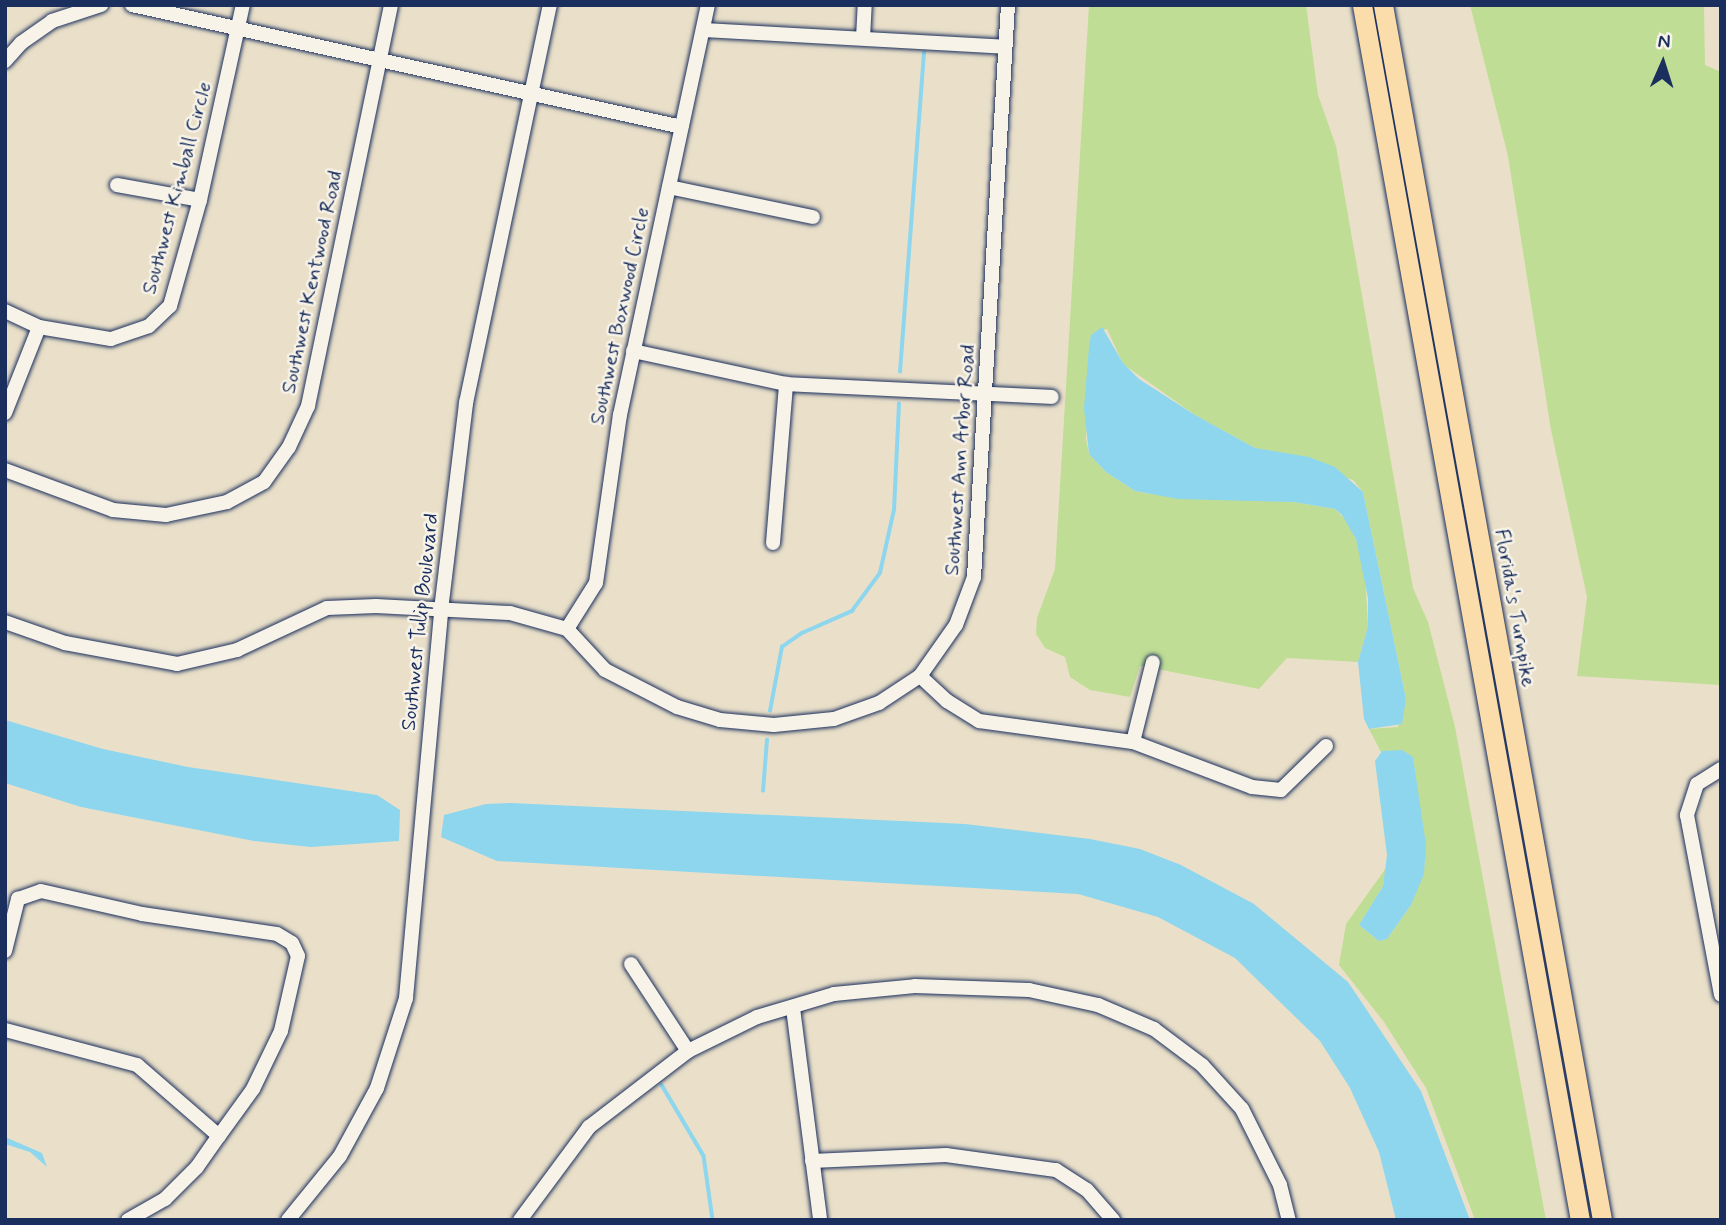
<!DOCTYPE html>
<style>
body{margin:0}
#map{position:relative;width:1726px;height:1225px;overflow:hidden;background:#eae0c9;font-family:Mynerve,sans-serif}
div>[style]{position:absolute}
.green>*{inset:0;background:#c0dd95}
.water>*{inset:0;background:#8dd6ee}
.stream>*{height:3.5px;margin:-1.75px;padding:0 1.75px;transform-origin:1.75px;border-radius:1.75px;background:#8dd6ee}
.roads{filter:drop-shadow(0 0 2px #1b2f5e) drop-shadow(0 0 2px #1b2f5e)}
.minor>*{height:14px;margin:-7px;padding:0 7px;transform-origin:7px;border-radius:7px;background:#f7f3e8}
.highway>*{height:19px;margin:-9.5px;padding:0 9.5px;transform-origin:9.5px;border-radius:9.5px;background:#faddab}
span{translate:-50% -50%;white-space:nowrap;text-align:center;line-height:1.15;-webkit-text-stroke:5px #f7f3e8;paint-order:stroke}
.street-label{font-size:21px;color:#1b2f5e}
.frame{position:absolute;inset:0;border:7px solid #1b2f5e;pointer-events:none}
.north{position:absolute;left:1628px;top:28px;width:70px;height:70px;-webkit-text-stroke:5px #f7f3e8;paint-order:stroke;rotate:3deg;font-size:19px;font-weight:700;line-height:28px;text-align:center;color:#1b2f5e}
.north::after{content:'';display:block;margin:auto;width:24px;height:32px;background:#1b2f5e;clip-path:polygon(50% 0,100% 100%,50% 72%,0 100%)}
</style>
<div id="map">
<div class="green">
<i style="clip-path:polygon(1089px 5px,1306px 5px,1318px 95px,1336px 146px,1413px 588px,1428px 622px,1455px 727px,1546px 1220px,1475px 1220px,1426px 1088px,1384px 1022px,1339px 965px,1346px 924px,1386px 868px,1383px 886px,1359px 925px,1379px 941px,1387px 939px,1411px 905px,1425px 864px,1413px 757px,1381px 752px,1369px 729px,1398px 727px,1406px 699px,1363px 492px,1353px 480px,1255px 448px,1195px 415px,1123px 364px,1107px 329px,1091px 335px,1086px 439px,1089px 454px,1106px 472px,1135px 491px,1150px 494px,1294px 502px,1335px 509px,1349px 523px,1356px 539px,1365px 573px,1368px 626px,1358px 662px,1287px 658px,1259px 689px,1157px 669px,1159px 658px,1150px 655px,1146px 667px,1140px 666px,1130px 697px,1090px 690px,1070px 677px,1065px 657px,1045px 648px,1036px 634px,1037px 618px,1055px 569px)"></i>
<i style="clip-path:polygon(1470px 5px,1704px 5px,1705px 65px,1721px 72px,1721px 685px,1577px 676px,1587px 597px,1551px 430px,1508px 156px)"></i>
</div>
<div class="water">
<i style="clip-path:polygon(1102px 327px,1123px 363px,1139px 379px,1195px 415px,1255px 448px,1309px 457px,1335px 467px,1363px 492px,1406px 699px,1402px 724px,1369px 729px,1364px 719px,1358px 662px,1368px 626px,1368px 598px,1356px 539px,1342px 515px,1335px 509px,1294px 502px,1178px 499px,1135px 491px,1106px 472px,1089px 454px,1084px 408px,1089px 347px,1091px 335px)"></i>
<i style="clip-path:polygon(5px 720px,103px 749px,188px 767px,377px 795px,400px 810px,399px 841px,311px 847px,254px 841px,81px 807px,5px 783px)"></i>
<i style="clip-path:polygon(1402px 750px,1413px 757px,1426px 845px,1424px 874px,1411px 905px,1387px 939px,1379px 941px,1359px 925px,1383px 886px,1387px 855px,1375px 761px,1382px 751px)"></i>
<i style="clip-path:polygon(511px 803px,965px 824px,1090px 839px,1140px 849px,1181px 865px,1254px 904px,1348px 982px,1421px 1091px,1470px 1220px,1396px 1220px,1379px 1152px,1350px 1088px,1320px 1041px,1235px 958px,1158px 917px,1078px 894px,497px 861px,441px 837px,444px 815px,486px 804px)"></i>
<i style="clip-path:polygon(5px 1137px,42px 1153px,47px 1167px,30px 1152px,5px 1144px)"></i>
</div>
<div class="stream">
<i style="left:900px;top:372px;width:320px;rotate:-85.7deg"></i>
<i style="left:770px;top:711px;width:65px;rotate:-79.4deg"></i>
<i style="left:782px;top:647px;width:24px;rotate:-35deg"></i>
<i style="left:802px;top:633px;width:55px;rotate:-23.7deg"></i>
<i style="left:852px;top:611px;width:47px;rotate:-53.6deg"></i>
<i style="left:880px;top:573px;width:65px;rotate:-77.5deg"></i>
<i style="left:894px;top:510px;width:106px;rotate:-87.3deg"></i>
<i style="left:763px;top:791px;width:51px;rotate:-85.5deg"></i>
<i style="left:662px;top:1085px;width:82px;rotate:59.4deg"></i>
<i style="left:704px;top:1156px;width:65px;rotate:82deg"></i>
</div>
<div class="roads">
<div class="minor">
<i style="left:132px;top:5px;width:563px;rotate:12.51deg"></i>
<i style="left:704px;top:30px;width:301px;rotate:3.2deg"></i>
<i style="left:863px;top:38px;width:33px;rotate:-87deg"></i>
<i style="left:5px;top:61px;width:24px;rotate:-48deg"></i>
<i style="left:21px;top:43px;width:38px;rotate:-35deg"></i>
<i style="left:52px;top:21px;width:52px;rotate:-18.1deg"></i>
<i style="left:117px;top:185px;width:84px;rotate:10.2deg"></i>
<i style="left:669px;top:187px;width:147px;rotate:11.8deg"></i>
<i style="left:5px;top:311px;width:38px;rotate:25deg"></i>
<i style="left:39px;top:327px;width:73px;rotate:9.5deg"></i>
<i style="left:111px;top:339px;width:40px;rotate:-18.9deg"></i>
<i style="left:149px;top:326px;width:29px;rotate:-44deg"></i>
<i style="left:170px;top:306px;width:110px;rotate:-74.2deg"></i>
<i style="left:200px;top:200px;width:200px;rotate:-77.6deg"></i>
<i style="left:633px;top:351px;width:157px;rotate:12.2deg"></i>
<i style="left:786px;top:384px;width:266px;rotate:2.8deg"></i>
<i style="left:5px;top:413px;width:92px;rotate:-68.4deg"></i>
<i style="left:5px;top:470px;width:115px;rotate:20.3deg"></i>
<i style="left:113px;top:510px;width:53px;rotate:5.4deg"></i>
<i style="left:166px;top:515px;width:62px;rotate:-12deg"></i>
<i style="left:227px;top:502px;width:42px;rotate:-28.4deg"></i>
<i style="left:264px;top:482px;width:43px;rotate:-54.5deg"></i>
<i style="left:289px;top:447px;width:45px;rotate:-65.1deg"></i>
<i style="left:308px;top:406px;width:409px;rotate:-78.3deg"></i>
<i style="left:773px;top:543px;width:160px;rotate:-85.3deg"></i>
<i style="left:5px;top:622px;width:64px;rotate:19.3deg"></i>
<i style="left:65px;top:643px;width:114px;rotate:10.6deg"></i>
<i style="left:177px;top:664px;width:62px;rotate:-13.1deg"></i>
<i style="left:237px;top:650px;width:99px;rotate:-25deg"></i>
<i style="left:327px;top:608px;width:49px;rotate:-2.3deg"></i>
<i style="left:376px;top:606px;width:134px;rotate:3deg"></i>
<i style="left:510px;top:613px;width:59px;rotate:15.7deg"></i>
<i style="left:567px;top:629px;width:56px;rotate:47.2deg"></i>
<i style="left:605px;top:670px;width:81px;rotate:27.2deg"></i>
<i style="left:677px;top:707px;width:45px;rotate:16.8deg"></i>
<i style="left:720px;top:720px;width:54px;rotate:5.3deg"></i>
<i style="left:774px;top:725px;width:60px;rotate:-5.7deg"></i>
<i style="left:834px;top:719px;width:48px;rotate:-19.6deg"></i>
<i style="left:879px;top:703px;width:49px;rotate:-33.4deg"></i>
<i style="left:920px;top:676px;width:62px;rotate:-54.8deg"></i>
<i style="left:956px;top:625px;width:51px;rotate:-69.4deg"></i>
<i style="left:974px;top:577px;width:573px;rotate:-86.6deg"></i>
<i style="left:567px;top:629px;width:54px;rotate:-57.8deg"></i>
<i style="left:596px;top:583px;width:170px;rotate:-81.9deg"></i>
<i style="left:620px;top:415px;width:419px;rotate:-77.9deg"></i>
<i style="left:920px;top:676px;width:37px;rotate:43deg"></i>
<i style="left:947px;top:701px;width:38px;rotate:32deg"></i>
<i style="left:979px;top:721px;width:155px;rotate:7.8deg"></i>
<i style="left:1133px;top:742px;width:127px;rotate:20.7deg"></i>
<i style="left:1252px;top:787px;width:29px;rotate:6deg"></i>
<i style="left:1281px;top:790px;width:63px;rotate:-44.4deg"></i>
<i style="left:1133px;top:742px;width:82px;rotate:-76deg"></i>
<i style="left:1721px;top:769px;width:28px;rotate:148deg"></i>
<i style="left:1697px;top:784px;width:33px;rotate:108deg"></i>
<i style="left:1687px;top:815px;width:183px;rotate:79.3deg"></i>
<i style="left:5px;top:951px;width:54px;rotate:-76deg"></i>
<i style="left:18px;top:899px;width:24px;rotate:-19deg"></i>
<i style="left:41px;top:891px;width:104px;rotate:12.8deg"></i>
<i style="left:142px;top:914px;width:136px;rotate:8.4deg"></i>
<i style="left:277px;top:934px;width:17px;rotate:31deg"></i>
<i style="left:292px;top:943px;width:14px;rotate:65deg"></i>
<i style="left:298px;top:956px;width:77px;rotate:102.8deg"></i>
<i style="left:281px;top:1031px;width:64px;rotate:115.8deg"></i>
<i style="left:253px;top:1089px;width:58px;rotate:125.9deg"></i>
<i style="left:219px;top:1136px;width:108px;rotate:-139.1deg"></i>
<i style="left:137px;top:1065px;width:137px;rotate:-165.1deg"></i>
<i style="left:631px;top:964px;width:104px;rotate:56.8deg"></i>
<i style="left:793px;top:1008px;width:214px;rotate:82.7deg"></i>
<i style="left:812px;top:1161px;width:134px;rotate:-2.6deg"></i>
<i style="left:946px;top:1155px;width:111px;rotate:7.8deg"></i>
<i style="left:1056px;top:1170px;width:37px;rotate:33deg"></i>
<i style="left:1087px;top:1190px;width:40px;rotate:49deg"></i>
<i style="left:128px;top:1220px;width:43px;rotate:-29.6deg"></i>
<i style="left:165px;top:1199px;width:45px;rotate:-45deg"></i>
<i style="left:197px;top:1167px;width:38px;rotate:-55deg"></i>
<i style="left:288px;top:1220px;width:82px;rotate:-50.9deg"></i>
<i style="left:340px;top:1156px;width:77px;rotate:-61.4deg"></i>
<i style="left:377px;top:1088px;width:95px;rotate:-72.1deg"></i>
<i style="left:406px;top:998px;width:390px;rotate:-84.8deg"></i>
<i style="left:441px;top:610px;width:209px;rotate:-83.1deg"></i>
<i style="left:466px;top:403px;width:407px;rotate:-78.1deg"></i>
<i style="left:520px;top:1220px;width:116px;rotate:-53.4deg"></i>
<i style="left:589px;top:1127px;width:125px;rotate:-37.5deg"></i>
<i style="left:688px;top:1051px;width:77px;rotate:-26.2deg"></i>
<i style="left:757px;top:1017px;width:80px;rotate:-16.6deg"></i>
<i style="left:834px;top:994px;width:81px;rotate:-5.6deg"></i>
<i style="left:915px;top:986px;width:114px;rotate:2deg"></i>
<i style="left:1029px;top:990px;width:71px;rotate:12.3deg"></i>
<i style="left:1098px;top:1005px;width:61px;rotate:23.2deg"></i>
<i style="left:1154px;top:1029px;width:60px;rotate:36.9deg"></i>
<i style="left:1202px;top:1065px;width:59px;rotate:47.7deg"></i>
<i style="left:1242px;top:1109px;width:85px;rotate:63.4deg"></i>
<i style="left:1280px;top:1185px;width:36px;rotate:76deg"></i>
</div>
<div class="highway">
<i style="left:1362px;top:5px;width:1234px;rotate:79.83deg"></i>
<i style="left:1383px;top:5px;width:1235px;rotate:79.78deg"></i>
</div>
</div>
<div class="street-label">
<span style="left:177px;top:188px;rotate:-75deg">Southwest Kimball Circle</span>
<span style="left:312px;top:282px;rotate:-78deg">Southwest Kentwood Road</span>
<span style="left:620px;top:316px;rotate:-78deg">Southwest Boxwood Circle</span>
<span style="left:960px;top:460px;rotate:-86deg">Southwest Ann Arbor Road</span>
<span style="left:1515px;top:608px;rotate:80deg">Florida's Turnpike</span>
<span style="left:420px;top:622px;rotate:-84deg">Southwest Tulip Boulevard</span>
</div>
<div class="frame"></div>
<div class="north">N</div>
</div>
